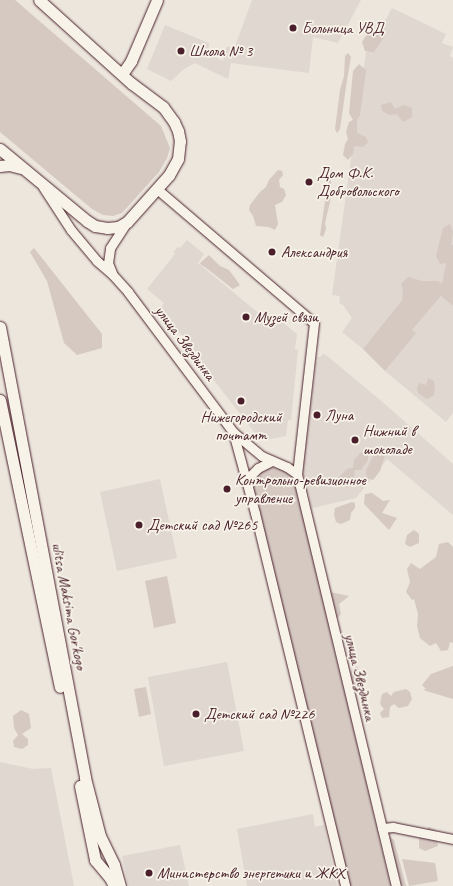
<!DOCTYPE html>
<meta charset="utf-8">
<style>
body{margin:0}
#map{position:relative;width:453px;height:886px;overflow:hidden;background:#ece6dd;font-family:Caveat,sans-serif}
div>[style]{position:absolute}
.built>*{inset:0;background:#e0d7d0}
.green>*{inset:0;background:#d5c9c2}
.roads{filter:drop-shadow(0 0 1px #4a1f2b) drop-shadow(0 0 1px #4a1f2b)}
.minor>*{height:9px;margin:-4.5px;padding:0 4.5px;transform-origin:4.5px;border-radius:4.5px;background:#f7f3e8}
.major>*{height:11px;margin:-5.5px;padding:0 5.5px;transform-origin:5.5px;border-radius:5.5px;background:#f7f3e8}
.dots>*{width:11px;height:11px;translate:-50% -50%;box-sizing:border-box;border:2px solid #f7f3e8;border-radius:50%}
span{translate:-50% -50%;white-space:nowrap;text-align:center;line-height:1.15;-webkit-text-stroke:3.5px #f7f3e8;paint-order:stroke}
.poi-label{font-size:16px;color:#4a1f2b}
.left{translate:0 -50%;text-align:left}
.street-label{font-size:16px;color:#4a1f2b}
</style>
<div id="map">
<div class="built">
<i style="clip-path:polygon(252px 0,361px 0,338px 43px,313px 37px,309px 73px,231px 63px,228px 79px,195px 63px,184px 69px,171px 81px,147px 69px,165px 25px,209px 43px,208px 53px,223px 61px,227px 46px,234px 49px)"></i>
<i style="clip-path:polygon(392px 8px,446px 34px,442px 43px,453px 47px,450px 56px,453px 58px,453px 244px,448px 252px,442px 285px,402px 300px,363px 349px,342px 332px,352px 318px,343px 305px,339px 303px,340px 296px,332px 295px,366px 52px,371px 47px)"></i>
<i style="clip-path:polygon(187px 240px,204px 254px,198px 263px,267px 320px,272px 314px,297px 334px,295px 349px,298px 350px,291px 420px,288px 420px,286px 436px,261px 441px,196px 357px,200px 354px,194px 351px,194px 346px,183px 337px,160px 309px,164px 303px,147px 289px,175px 254px,173px 252px,178px 247px,180px 248px)"></i>
<i style="clip-path:polygon(441px 296px,453px 306px,453px 413px,446px 422px,385px 371px,415px 333px,412px 330px)"></i>
<i style="clip-path:polygon(322px 354px,326px 355px,379px 399px,453px 464px,453px 515px,387px 459px,356px 498px,312px 508px,302px 470px,302px 462px,317px 357px,321px 357px)"></i>
<i style="clip-path:polygon(160px 479px,177px 558px,117px 571px,100px 492px)"></i>
<i style="clip-path:polygon(227px 662px,244px 751px,164px 766px,148px 677px)"></i>
<i style="clip-path:polygon(0 762px,33px 769px,51px 768px,74px 886px,0 886px)"></i>
<i style="clip-path:polygon(313px 814px,315px 827px,324px 825px,337px 886px,247px 886px,237px 829px)"></i>
<i style="clip-path:polygon(180px 845px,189px 886px,128px 886px,122px 856px)"></i>
</div>
<div class="green">
<i style="clip-path:polygon(0 0,15px 0,161px 126px,170px 148px,167px 158px,159px 172px,122px 213px,113px 216px,103px 215px,92px 209px,0 132px)"></i>
<i style="clip-path:polygon(376px 24px,385px 25px,385px 36px,374px 52px,365px 51px,362px 42px,367px 34px,375px 33px)"></i>
<i style="clip-path:polygon(348px 53px,351px 57px,347px 80px,340px 129px,337px 133px,335px 129px,340px 90px,344px 76px,345px 56px)"></i>
<i style="clip-path:polygon(359px 64px,366px 70px,360px 115px,357px 120px,357px 133px,366px 137px,368px 142px,363px 147px,354px 146px,353px 154px,348px 160px,343px 155px,345px 144px,348px 139px,346px 132px,349px 122px,353px 120px,349px 113px,353px 71px)"></i>
<i style="clip-path:polygon(391px 102px,395px 109px,404px 105px,412px 108px,412px 117px,403px 122px,397px 114px,390px 115px,382px 111px,381px 105px)"></i>
<i style="clip-path:polygon(330px 168px,334px 172px,331px 179px,330px 202px,325px 223px,326px 229px,323px 237px,320px 235px)"></i>
<i style="clip-path:polygon(278px 170px,282px 171px,283px 175px,279px 180px,280px 187px,284px 189px,286px 195px,282px 202px,275px 205px,278px 224px,275px 230px,269px 227px,256px 226px,253px 216px,249px 210px,250px 205px,260px 192px,266px 187px,269px 180px)"></i>
<i style="clip-path:polygon(450px 224px,453px 232px,451px 246px,453px 244px,453px 306px,441px 296px,412px 330px,416px 333px,385px 371px,363px 349px,402px 300px,403px 290px,401px 284px,408px 277px,422px 281px,438px 281px,442px 284px,446px 263px,440px 264px,436px 256px,443px 228px)"></i>
<i style="clip-path:polygon(34px 248px,102px 334px,102px 348px,77px 355px,64px 343px,47px 281px,30px 252px)"></i>
<i style="clip-path:polygon(209px 255px,220px 266px,229px 270px,240px 285px,233px 289px,205px 267px,201px 265px,200px 263px)"></i>
<i style="clip-path:polygon(428px 378px,434px 381px,435px 388px,434px 395px,427px 399px,418px 393px,417px 387px,420px 383px,426px 385px)"></i>
<i style="clip-path:polygon(376px 451px,386px 452px,380px 471px,373px 480px,367px 478px,366px 470px)"></i>
<i style="clip-path:polygon(361px 452px,368px 454px,368px 460px,361px 470px,355px 470px,354px 478px,347px 487px,340px 485px,338px 478px,347px 469px,353px 468px,354px 460px)"></i>
<i style="clip-path:polygon(270px 467px,284px 470px,292px 476px,296px 487px,391px 886px,350px 886px,252px 487px,255px 476px)"></i>
<i style="clip-path:polygon(372px 493px,383px 501px,390px 500px,382px 513px,397px 518px,389px 530px,364px 504px,365px 494px)"></i>
<i style="clip-path:polygon(352px 502px,355px 503px,355px 508px,351px 513px,350px 520px,341px 524px,336px 522px,334px 514px,335px 508px)"></i>
<i style="clip-path:polygon(414px 530px,419px 534px,419px 543px,410px 547px,405px 544px,407px 535px)"></i>
<i style="clip-path:polygon(448px 542px,453px 547px,453px 643px,450px 642px,448px 650px,441px 651px,436px 643px,430px 646px,420px 638px,417px 626px,418px 614px,414px 599px,412px 600px,406px 592px,410px 582px,407px 569px,411px 563px,420px 569px,436px 557px,439px 544px)"></i>
<i style="clip-path:polygon(167px 576px,176px 623px,154px 628px,145px 581px)"></i>
<i style="clip-path:polygon(330px 592px,349px 596px,339px 604px,341px 614px,338px 618px,334px 615px,328px 594px)"></i>
<i style="clip-path:polygon(357px 666px,362px 675px,362px 687px,356px 691px,351px 687px,350px 672px)"></i>
<i style="clip-path:polygon(453px 666px,453px 699px,423px 690px,426px 689px,422px 685px,431px 674px)"></i>
<i style="clip-path:polygon(146px 687px,151px 714px,139px 717px,134px 689px)"></i>
<i style="clip-path:polygon(406px 689px,410px 692px,412px 699px,408px 706px,399px 708px,394px 704px,390px 707px,389px 717px,382px 718px,380px 713px,384px 709px,380px 704px,382px 694px,387px 692px,391px 696px,394px 692px)"></i>
<i style="clip-path:polygon(21px 710px,29px 714px,31px 728px,22px 734px,28px 739px,28px 745px,22px 749px,14px 747px,13px 741px,18px 735px,14px 728px,13px 716px)"></i>
<i style="clip-path:polygon(429px 827px,436px 830px,438px 846px,425px 851px,419px 848px,419px 837px)"></i>
<i style="clip-path:polygon(390px 837px,394px 840px,406px 886px,402px 886px,398px 871px,395px 867px,388px 838px)"></i>
<i style="clip-path:polygon(402px 859px,435px 863px,438px 881px,409px 886px)"></i>
</div>
<div class="roads">
<div class="minor">
<i style="left:43px;top:187px;width:51px;rotate:56.9deg"></i>
<i style="left:71px;top:230px;width:40px;rotate:50deg"></i>
<i style="left:97px;top:261px;width:20px;rotate:41deg"></i>
<i style="left:112px;top:274px;width:24px;rotate:48deg"></i>
<i style="left:128px;top:292px;width:175px;rotate:53.1deg"></i>
<i style="left:233px;top:432px;width:38px;rotate:40deg"></i>
<i style="left:262px;top:456px;width:27px;rotate:24deg"></i>
<i style="left:287px;top:467px;width:12px;rotate:35deg"></i>
<i style="left:157px;top:189px;width:206px;rotate:40.5deg"></i>
<i style="left:314px;top:323px;width:152px;rotate:96.4deg"></i>
<i style="left:297px;top:474px;width:424px;rotate:76.5deg"></i>
<i style="left:112px;top:273px;width:11px;rotate:-112deg"></i>
<i style="left:108px;top:263px;width:15px;rotate:-82deg"></i>
<i style="left:110px;top:248px;width:31px;rotate:-57deg"></i>
<i style="left:233px;top:432px;width:84px;rotate:74.8deg"></i>
<i style="left:255px;top:513px;width:384px;rotate:76.4deg"></i>
<i style="left:248px;top:485px;width:10px;rotate:-73deg"></i>
<i style="left:251px;top:475px;width:10px;rotate:-45deg"></i>
<i style="left:258px;top:468px;width:16px;rotate:-27deg"></i>
<i style="left:382px;top:828px;width:11px;rotate:-5deg"></i>
<i style="left:393px;top:827px;width:61px;rotate:11.3deg"></i>
</div>
<div class="major">
<i style="left:122px;top:74px;width:16px;rotate:-55deg"></i>
<i style="left:131px;top:61px;width:66px;rotate:-66.9deg"></i>
<i style="left:0;top:149px;width:113px;rotate:39.6deg"></i>
<i style="left:87px;top:221px;width:9px;rotate:32deg"></i>
<i style="left:95px;top:226px;width:12px;rotate:9deg"></i>
<i style="left:107px;top:228px;width:11px;rotate:-5deg"></i>
<i style="left:118px;top:227px;width:10px;rotate:-29deg"></i>
<i style="left:127px;top:222px;width:63px;rotate:-48.2deg"></i>
<i style="left:169px;top:175px;width:18px;rotate:-61deg"></i>
<i style="left:178px;top:159px;width:18px;rotate:-84deg"></i>
<i style="left:180px;top:141px;width:10px;rotate:-101deg"></i>
<i style="left:178px;top:131px;width:10px;rotate:-114deg"></i>
<i style="left:174px;top:122px;width:19px;rotate:-126deg"></i>
<i style="left:163px;top:107px;width:39px;rotate:-143deg"></i>
<i style="left:132px;top:84px;width:125px;rotate:-137.9deg"></i>
<i style="left:0;top:166px;width:9px;rotate:-6deg"></i>
<i style="left:9px;top:165px;width:12px;rotate:14deg"></i>
<i style="left:0;top:327px;width:459px;rotate:79.3deg"></i>
<i style="left:85px;top:778px;width:60px;rotate:75.5deg"></i>
<i style="left:100px;top:836px;width:32px;rotate:64deg"></i>
<i style="left:114px;top:865px;width:22px;rotate:74deg"></i>
<i style="left:0;top:400px;width:293px;rotate:78.2deg"></i>
<i style="left:80px;top:786px;width:76px;rotate:78.5deg"></i>
<i style="left:95px;top:860px;width:23px;rotate:50deg"></i>
<i style="left:110px;top:878px;width:9px;rotate:63deg"></i>
</div>
</div>
<div class="dots">
<i style="left:293px;top:28px;background:#4a1f2b"></i>
<i style="left:181px;top:51px;background:#4a1f2b"></i>
<i style="left:309px;top:182px;background:#4a1f2b"></i>
<i style="left:272px;top:252px;background:#4a1f2b"></i>
<i style="left:246px;top:317px;background:#4a1f2b"></i>
<i style="left:241px;top:401px;background:#4a1f2b"></i>
<i style="left:317px;top:415px;background:#4a1f2b"></i>
<i style="left:355px;top:440px;background:#4a1f2b"></i>
<i style="left:227px;top:489px;background:#4a1f2b"></i>
<i style="left:139px;top:525px;background:#4a1f2b"></i>
<i style="left:196px;top:714px;background:#4a1f2b"></i>
<i style="left:149px;top:873px;background:#4a1f2b"></i>
</div>
<div class="poi-label">
<span class="left" style="left:302px;top:28px">Больница УВД</span>
<span class="left" style="left:189px;top:51px">Школа № 3</span>
<span class="left" style="left:317px;top:182px">Дом Ф.К.<br>Добровольского</span>
<span class="left" style="left:281px;top:252px">Александрия</span>
<span class="left" style="left:254px;top:317px">Музей связи</span>
<span class="left" style="left:325px;top:415px">Луна</span>
<span style="left:241px;top:426px">Нижегородский<br>почтамт</span>
<span class="left" style="left:363px;top:440px">Нижний в<br>шоколаде</span>
<span class="left" style="left:235px;top:489px">Контрольно-ревизионное<br>управление</span>
<span class="left" style="left:147px;top:525px">Детский сад №265</span>
<span class="left" style="left:204px;top:714px">Детский сад №226</span>
<span class="left" style="left:157px;top:873px">Министерство энергетики и ЖКХ</span>
</div>
<div class="street-label">
<span style="left:185px;top:343px;rotate:53deg">улица Звездинка</span>
<span style="left:69px;top:606px;rotate:79deg">ulitsa Maksima Gor'kogo</span>
<span style="left:360px;top:677px;rotate:76deg">улица Звездинка</span>
</div>
</div>
